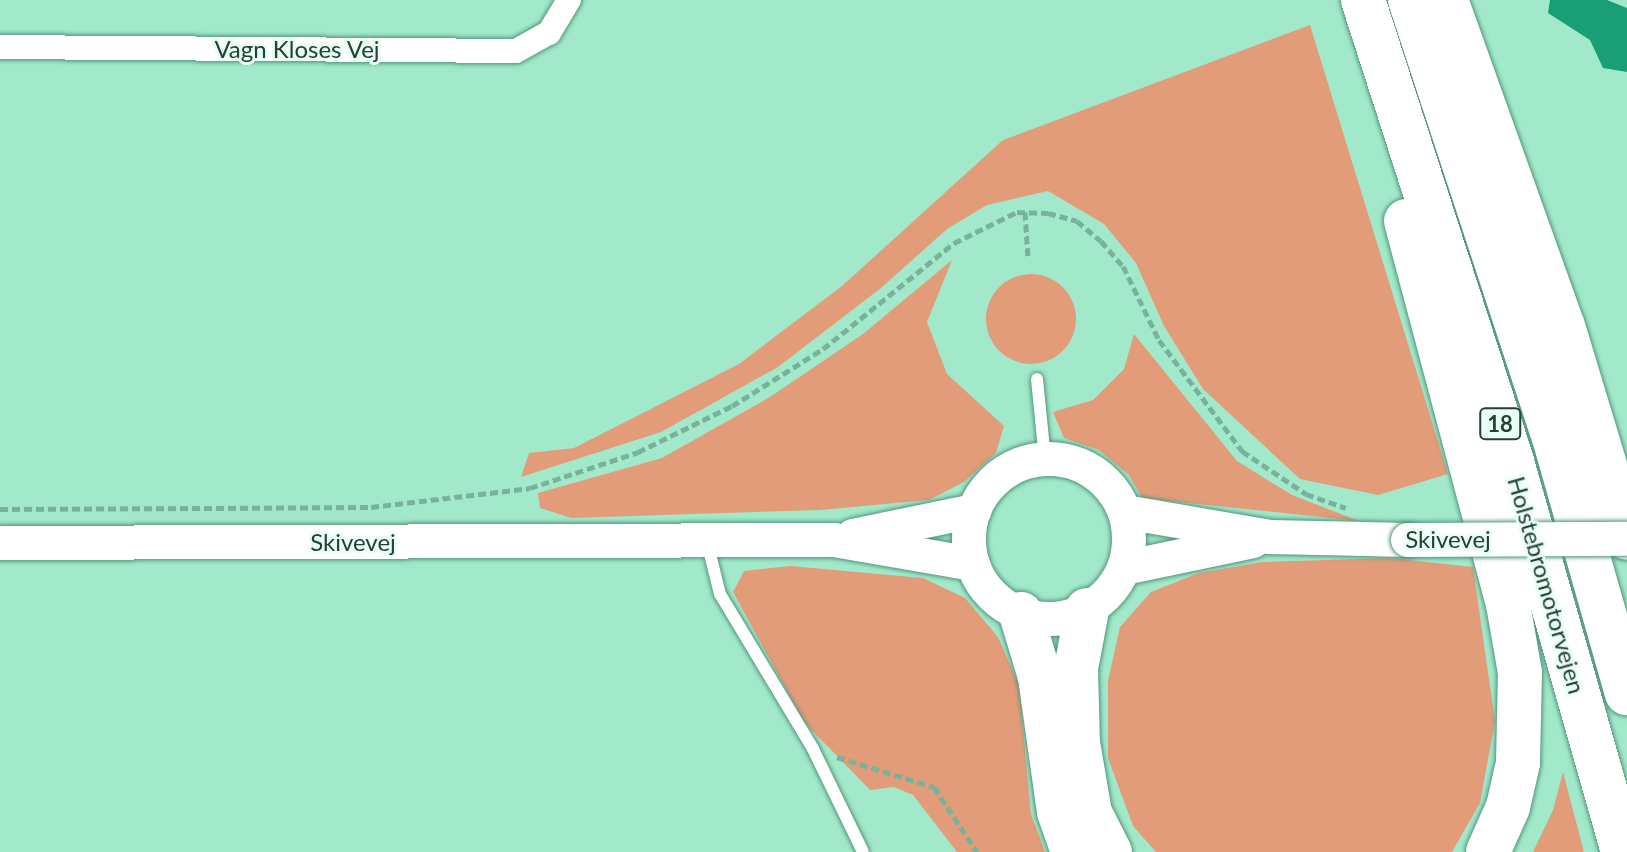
<!DOCTYPE html>
<style>
body{margin:0}
#map{position:relative;width:1627px;height:852px;overflow:hidden;background:#a2e9cb;font-family:Lato,sans-serif}
div>[style]{position:absolute}
.green>*{inset:0;background:#e39c7a}
.round{border-radius:50%}
.water>*{inset:0;background:#199e76}
.path>*{height:5px;margin-top:-2.5px;transform-origin:0;background:repeating-linear-gradient(90deg,#79b29a 0 8px,transparent 0 12px)}
.roads{filter:drop-shadow(0 0 2px #51967b) drop-shadow(0 0 2px #51967b)}
.service>*{height:12px;margin:-6px;padding:0 6px;transform-origin:6px;border-radius:6px;background:#fff}
.minor>*{height:24px;margin:-12px;padding:0 12px;transform-origin:12px;border-radius:12px;background:#fff}
.secondary>*{height:34px;margin:-17px;padding:0 17px;transform-origin:17px;border-radius:17px;background:#fff}
.secondary>.ring{margin:-17px;padding:0;box-sizing:content-box;background:none;border:34px solid #fff;border-radius:50%}
.motorway>*{height:44px;margin:-22px;padding:0 22px;transform-origin:22px;border-radius:22px;background:#fff}
.bridges{filter:drop-shadow(0 0 2px #51967b) drop-shadow(0 0 2px #51967b)}
.secondary-bridge>*{height:34px;margin:-17px;padding:0 17px;transform-origin:17px;border-radius:17px;background:#fff}
span{translate:-50% -50%;white-space:nowrap;text-align:center;line-height:1.15;-webkit-text-stroke:6px #e9fef4;paint-order:stroke}
.shield-label span{padding:2px 6px;background:#e9fef4;border:2px solid;border-radius:6px;-webkit-text-stroke-width:0}
.shield-label{font-size:22px;color:#244136;font-weight:700}
.street-label{font-size:24px;color:#244136}
</style>
<div id="map">
<div class="green">
<i style="clip-path:polygon(1310px 25px,1448px 474px,1378px 495px,1300px 479px,1203px 389px,1164px 326px,1136px 263px,1104px 224px,1048px 191px,987px 205px,947px 229px,881px 288px,778px 367px,661px 432px,521px 477px,529px 453px,574px 448px,739px 364px,842px 286px,1003px 140px)"></i>
<i style="clip-path:polygon(952px 260px,927px 322px,947px 374px,1004px 426px,996px 453px,964px 482px,929px 500px,820px 510px,571px 518px,540px 508px,538px 493px,662px 458px,770px 397px,863px 334px)"></i>
<i class="round" style="left:986px;top:274px;width:90px;height:90px"></i>
<i style="clip-path:polygon(1134px 334px,1237px 461px,1292px 495px,1359px 521px,1142px 498px,1129px 475px,1099px 450px,1064px 438px,1053px 412px,1093px 400px,1124px 369px)"></i>
<i style="clip-path:polygon(1389px 558px,1473px 567px,1495px 721px,1480px 803px,1452px 852px,1156px 852px,1133px 826px,1108px 758px,1108px 681px,1120px 627px,1151px 592px,1199px 573px,1263px 562px)"></i>
<i style="clip-path:polygon(790px 566px,923px 578px,965px 598px,998px 637px,1019px 685px,1031px 814px,1045px 852px,957px 852px,913px 795px,894px 787px,870px 790px,804px 722px,733px 592px,744px 571px)"></i>
<i style="clip-path:polygon(1563px 772px,1584px 852px,1533px 852px,1553px 810px)"></i>
</div>
<div class="water">
<i style="clip-path:polygon(1550px 0,1607px 0,1627px 8px,1627px 72px,1603px 68px,1590px 40px,1548px 13px)"></i>
</div>
<div class="path">
<i style="left:1025px;top:212px;width:45px;rotate:86.2deg"></i>
<i style="left:0;top:509px;width:371px;rotate:-0.3deg"></i>
<i style="left:371px;top:507px;width:160px;rotate:-6.8deg"></i>
<i style="left:530px;top:488px;width:114px;rotate:-18.4deg"></i>
<i style="left:638px;top:452px;width:105px;rotate:-26.1deg"></i>
<i style="left:732px;top:406px;width:107px;rotate:-32.1deg"></i>
<i style="left:823px;top:349px;width:169px;rotate:-39deg"></i>
<i style="left:954px;top:243px;width:70px;rotate:-26.2deg"></i>
<i style="left:1017px;top:212px;width:31px;rotate:2deg"></i>
<i style="left:1048px;top:213px;width:30px;rotate:15deg"></i>
<i style="left:1077px;top:221px;width:31px;rotate:40deg"></i>
<i style="left:1101px;top:241px;width:33px;rotate:49deg"></i>
<i style="left:1123px;top:266px;width:82px;rotate:64.1deg"></i>
<i style="left:1159px;top:340px;width:139px;rotate:53.2deg"></i>
<i style="left:1242px;top:451px;width:77px;rotate:33.9deg"></i>
<i style="left:1306px;top:494px;width:42px;rotate:19.3deg"></i>
<i style="left:837px;top:757px;width:102px;rotate:17.2deg"></i>
<i style="left:934px;top:787px;width:78px;rotate:56.5deg"></i>
</div>
<div class="roads">
<div class="service">
<i style="left:1037px;top:379px;width:80px;rotate:84.3deg"></i>
<i style="left:707px;top:542px;width:54px;rotate:76deg"></i>
<i style="left:720px;top:594px;width:181px;rotate:59deg"></i>
<i style="left:813px;top:749px;width:114px;rotate:64.1deg"></i>
</div>
<div class="minor">
<i style="left:0;top:47px;width:516px;rotate:0.44deg"></i>
<i style="left:516px;top:51px;width:38px;rotate:-29deg"></i>
<i style="left:549px;top:33px;width:39px;rotate:-59deg"></i>
</div>
<div class="secondary">
<i class="ring" style="left:969px;top:459px;width:126px;height:126px"></i>
<i style="left:1125px;top:512px;width:146px;rotate:9.8deg"></i>
<i style="left:1269px;top:537px;width:139px;rotate:1.2deg"></i>
<i style="left:853px;top:536px;width:124px;rotate:-11.7deg"></i>
<i style="left:0;top:543px;width:834px;rotate:-0.21deg"></i>
<i style="left:834px;top:540px;width:141px;rotate:9.8deg"></i>
<i style="left:1124px;top:568px;width:132px;rotate:-11.8deg"></i>
</div>
<div class="motorway">
<i style="left:1363px;top:0;width:485px;rotate:72.1deg"></i>
<i style="left:1512px;top:462px;width:405px;rotate:74.1deg"></i>
<i style="left:1410px;top:0;width:472px;rotate:71.8deg"></i>
<i style="left:1557px;top:448px;width:255px;rotate:74.1deg"></i>
<i style="left:1446px;top:0;width:346px;rotate:70.3deg"></i>
<i style="left:1563px;top:326px;width:221px;rotate:73.2deg"></i>
<i style="left:1406px;top:221px;width:396px;rotate:75.1deg"></i>
<i style="left:1508px;top:604px;width:70px;rotate:80.1deg"></i>
<i style="left:1520px;top:673px;width:90px;rotate:91.3deg"></i>
<i style="left:1518px;top:763px;width:45px;rotate:102.8deg"></i>
<i style="left:1508px;top:807px;width:49px;rotate:114deg"></i>
<i style="left:1087px;top:610px;width:59px;rotate:100.7deg"></i>
<i style="left:1076px;top:668px;width:75px;rotate:88.5deg"></i>
<i style="left:1078px;top:743px;width:71px;rotate:80.3deg"></i>
<i style="left:1090px;top:813px;width:44px;rotate:62.9deg"></i>
<i style="left:1021px;top:614px;width:66px;rotate:73.2deg"></i>
<i style="left:1040px;top:677px;width:136px;rotate:82deg"></i>
<i style="left:1059px;top:812px;width:42px;rotate:70.7deg"></i>
</div>
</div>
<div class="bridges">
<div class="secondary-bridge">
<i style="left:1408px;top:540px;width:219px;rotate:-0.3deg"></i>
</div>
</div>
<div class="shield-label">
<span style="left:1500px;top:424px">18</span>
</div>
<div class="street-label">
<span style="left:297px;top:49px">Vagn Kloses Vej</span>
<span style="left:1448px;top:539px">Skivevej</span>
<span style="left:353px;top:542px">Skivevej</span>
<span style="left:1547px;top:585px;rotate:74deg">Holstebromotorvejen</span>
</div>
</div>
